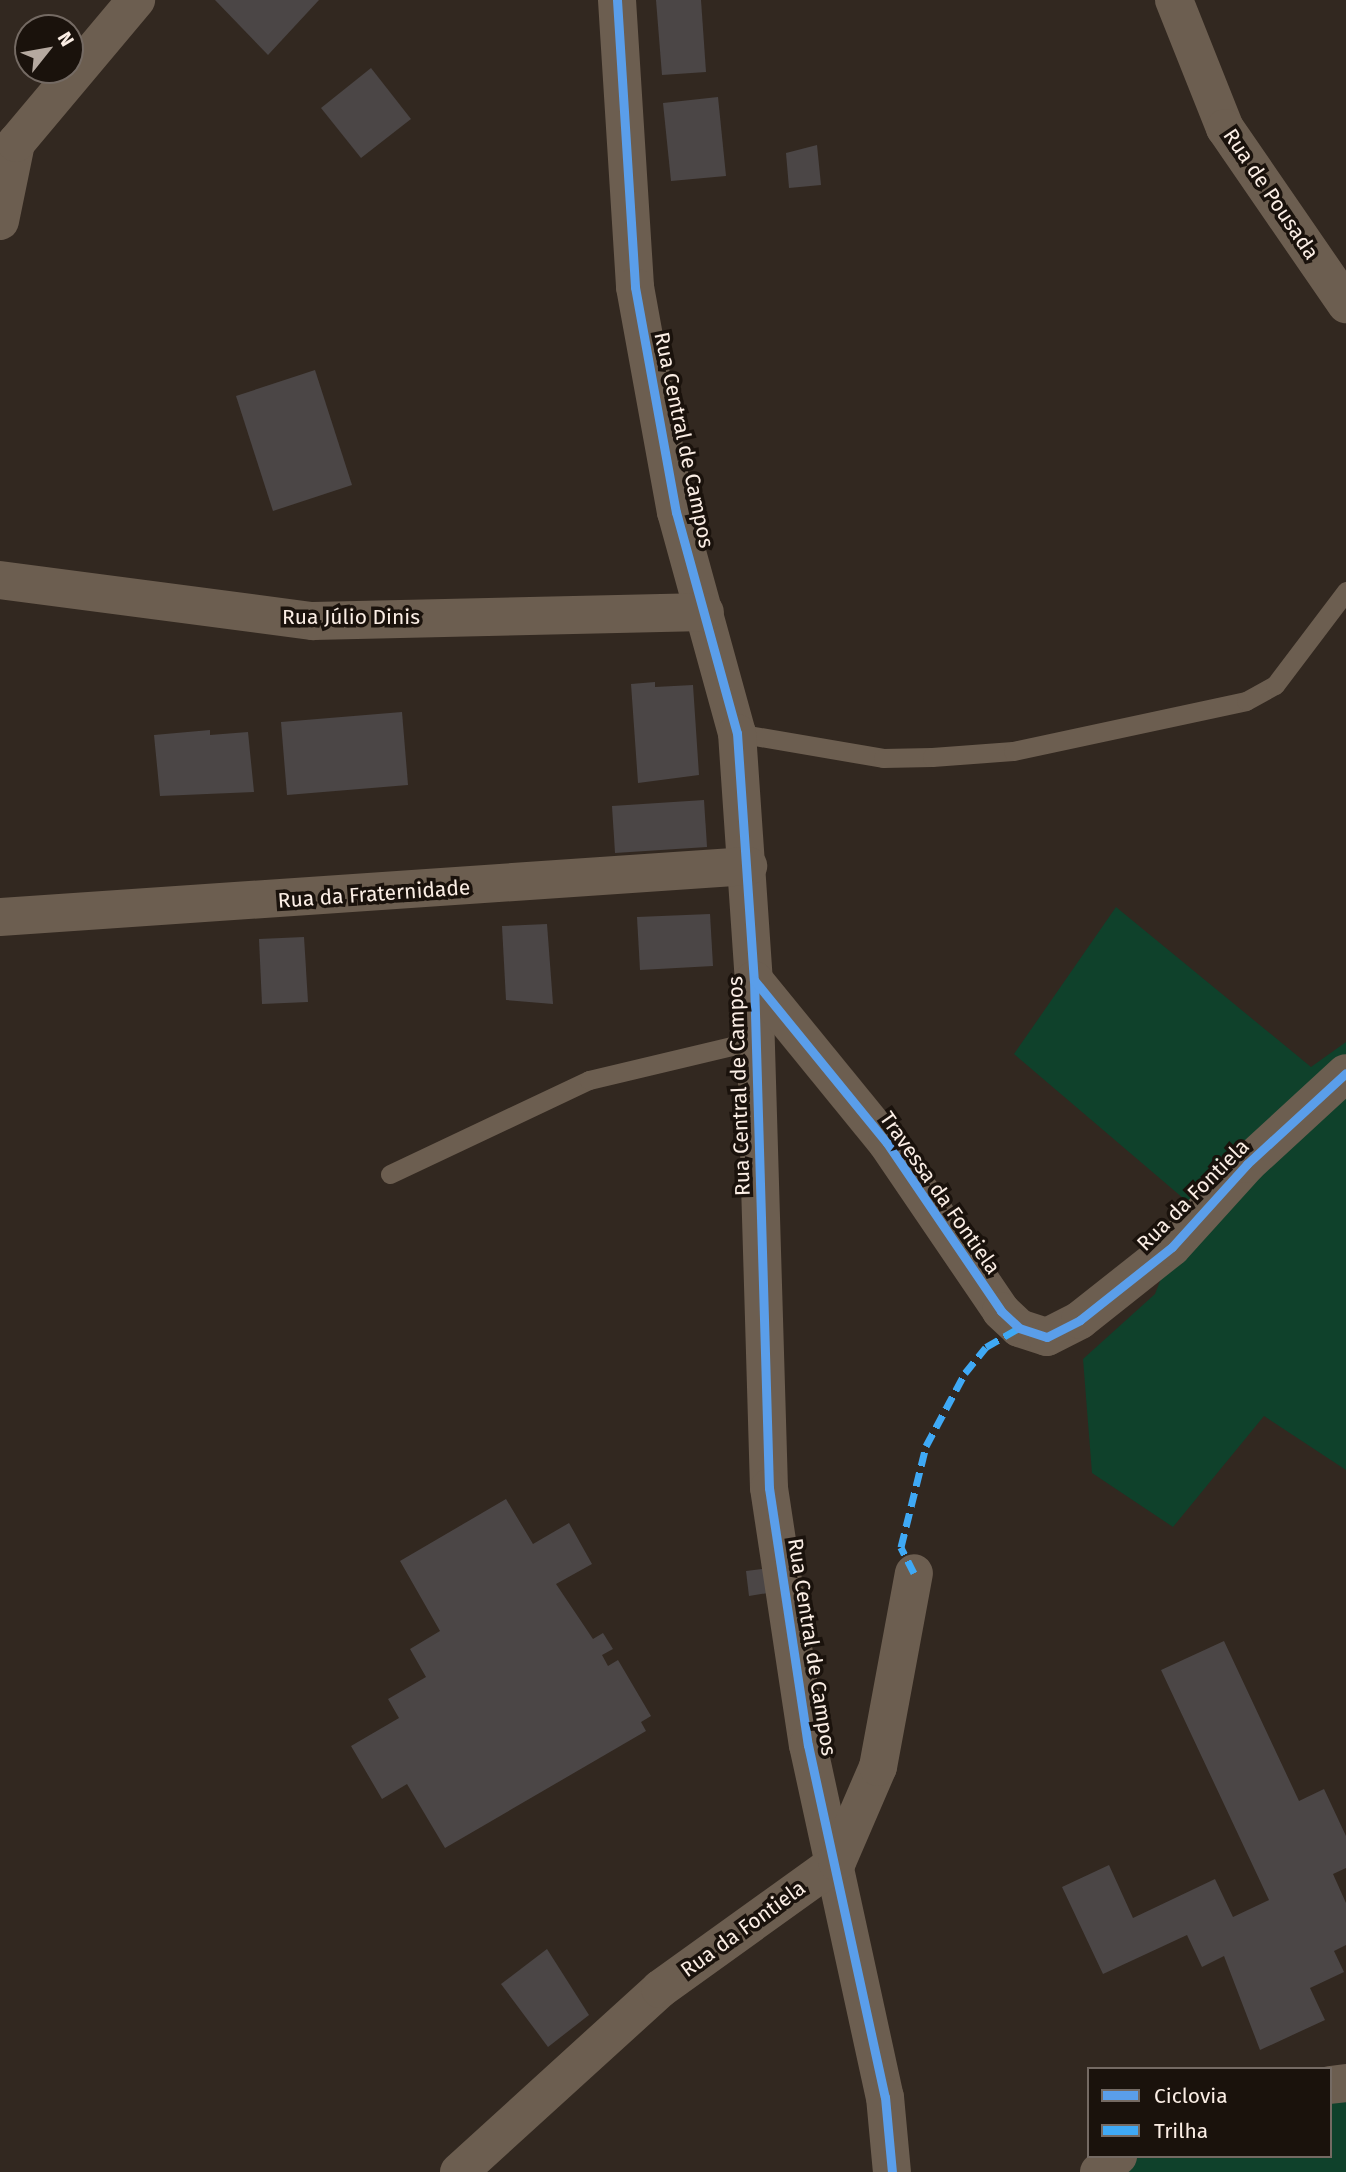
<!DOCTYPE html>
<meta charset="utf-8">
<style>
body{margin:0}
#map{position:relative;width:1346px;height:2172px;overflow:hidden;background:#322820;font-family:"Fira Sans",sans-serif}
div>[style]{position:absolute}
.green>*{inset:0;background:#0f412b}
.building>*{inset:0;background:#4b4646}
.lane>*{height:19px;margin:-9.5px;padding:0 9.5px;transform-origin:9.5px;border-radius:9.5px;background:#6c5e50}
.street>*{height:38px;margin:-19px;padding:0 19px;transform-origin:19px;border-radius:19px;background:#6c5e50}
.quiet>*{height:7px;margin-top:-3.5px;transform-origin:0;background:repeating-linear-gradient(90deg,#3fa9f5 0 14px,transparent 0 21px)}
.cycleway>*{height:9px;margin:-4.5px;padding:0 4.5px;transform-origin:4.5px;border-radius:4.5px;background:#5a9eea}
span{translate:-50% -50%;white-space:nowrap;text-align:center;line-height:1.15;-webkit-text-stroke:7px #1a120c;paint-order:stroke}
.street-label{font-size:21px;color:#fbeee5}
.legend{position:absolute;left:1087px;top:2067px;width:245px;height:91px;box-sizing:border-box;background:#1a120c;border:2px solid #746a63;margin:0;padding:9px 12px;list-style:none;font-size:21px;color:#fbeee5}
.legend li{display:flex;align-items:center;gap:14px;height:35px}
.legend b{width:35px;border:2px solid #746a63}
.north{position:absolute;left:14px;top:14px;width:70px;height:70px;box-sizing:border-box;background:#1a120c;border:2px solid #746a63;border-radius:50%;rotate:59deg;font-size:19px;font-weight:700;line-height:28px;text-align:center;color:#fbeee5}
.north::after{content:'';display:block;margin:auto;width:24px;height:32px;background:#b5a9a0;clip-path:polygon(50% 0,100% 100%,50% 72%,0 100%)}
</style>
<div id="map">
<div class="green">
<i style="clip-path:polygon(1116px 907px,1311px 1067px,1346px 1042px,1346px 1470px,1264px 1416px,1173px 1527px,1092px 1473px,1083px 1359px,1155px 1294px,1190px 1204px,1014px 1054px)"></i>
<i style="clip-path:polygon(1346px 2067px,1346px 2172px,1082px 2172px,1102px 2156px,1330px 2156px,1330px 2069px)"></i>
</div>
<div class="building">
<i style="clip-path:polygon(215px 0,319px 0,268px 55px)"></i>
<i style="clip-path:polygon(656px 0,701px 0,706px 72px,662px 75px)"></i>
<i style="clip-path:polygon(371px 68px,411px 119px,361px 158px,321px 108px)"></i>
<i style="clip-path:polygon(718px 97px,726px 176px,671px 181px,663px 103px)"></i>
<i style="clip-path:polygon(817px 145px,821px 185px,789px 188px,786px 153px)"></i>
<i style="clip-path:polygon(315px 370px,352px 485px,273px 511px,236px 396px)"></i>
<i style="clip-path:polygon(655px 682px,655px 687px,693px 685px,699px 775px,638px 783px,631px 684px)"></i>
<i style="clip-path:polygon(402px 712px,408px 785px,287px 795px,281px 722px)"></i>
<i style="clip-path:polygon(210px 730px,210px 735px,248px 732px,254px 792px,160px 796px,154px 735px)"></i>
<i style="clip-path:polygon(704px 800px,707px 847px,615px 853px,612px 806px)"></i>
<i style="clip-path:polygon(710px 914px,713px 966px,640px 970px,637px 917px)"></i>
<i style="clip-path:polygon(547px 924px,553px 1004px,506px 1000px,502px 926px)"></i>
<i style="clip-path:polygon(304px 937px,308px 1002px,262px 1004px,259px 939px)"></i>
<i style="clip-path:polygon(506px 1499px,533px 1544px,569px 1523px,592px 1564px,556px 1584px,593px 1639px,603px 1633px,613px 1649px,602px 1655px,608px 1666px,618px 1660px,651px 1716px,641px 1722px,646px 1731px,445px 1848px,407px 1784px,382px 1799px,351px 1746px,399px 1718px,388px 1699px,426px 1677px,410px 1649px,440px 1631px,400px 1561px)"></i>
<i style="clip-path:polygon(770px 1568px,774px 1592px,749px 1596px,746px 1571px)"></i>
<i style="clip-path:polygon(1224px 1641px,1299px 1801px,1324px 1789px,1346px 1836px,1346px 1868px,1333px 1874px,1346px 1903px,1346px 1945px,1334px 1951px,1344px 1972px,1310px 1988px,1325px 2020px,1260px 2050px,1224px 1956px,1202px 1967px,1187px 1935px,1103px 1974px,1062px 1887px,1109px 1865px,1133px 1918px,1215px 1879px,1233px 1917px,1269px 1900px,1161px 1670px)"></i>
<i style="clip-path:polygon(547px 1949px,589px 2015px,548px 2047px,501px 1984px)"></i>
</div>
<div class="lane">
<i style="left:737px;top:733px;width:148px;rotate:9.7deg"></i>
<i style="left:883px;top:758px;width:49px;rotate:-1.2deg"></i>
<i style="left:932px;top:757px;width:81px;rotate:-4.2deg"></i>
<i style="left:1013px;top:751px;width:238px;rotate:-12.1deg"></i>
<i style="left:1246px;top:701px;width:33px;rotate:-29deg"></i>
<i style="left:1275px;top:685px;width:118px;rotate:-52.9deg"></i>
<i style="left:390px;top:1174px;width:220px;rotate:-25.3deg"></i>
<i style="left:589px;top:1080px;width:177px;rotate:-13.4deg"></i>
</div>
<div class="street">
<i style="left:617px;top:0;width:288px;rotate:86.4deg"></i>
<i style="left:635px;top:287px;width:229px;rotate:79.7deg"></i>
<i style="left:676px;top:512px;width:229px;rotate:74.6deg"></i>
<i style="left:737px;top:733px;width:248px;rotate:86.1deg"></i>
<i style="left:754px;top:980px;width:508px;rotate:88.31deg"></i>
<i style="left:769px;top:1488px;width:260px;rotate:81.4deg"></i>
<i style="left:808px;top:1745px;width:360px;rotate:77.7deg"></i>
<i style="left:885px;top:2097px;width:75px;rotate:84.7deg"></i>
<i style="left:1174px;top:0;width:138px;rotate:68.3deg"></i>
<i style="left:1225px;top:128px;width:214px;rotate:55.5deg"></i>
<i style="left:0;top:221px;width:80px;rotate:-78.4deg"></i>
<i style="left:16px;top:143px;width:187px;rotate:-50deg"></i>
<i style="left:0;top:580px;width:316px;rotate:7.5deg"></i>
<i style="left:313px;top:621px;width:392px;rotate:-1.3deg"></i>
<i style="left:0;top:917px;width:750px;rotate:-3.9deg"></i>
<i style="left:754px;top:980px;width:210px;rotate:50.8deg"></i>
<i style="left:887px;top:1143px;width:203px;rotate:55.8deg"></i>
<i style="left:1001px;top:1311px;width:25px;rotate:43deg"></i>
<i style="left:1019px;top:1328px;width:29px;rotate:18deg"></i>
<i style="left:1047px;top:1337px;width:37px;rotate:-27deg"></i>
<i style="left:1080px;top:1320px;width:117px;rotate:-38.4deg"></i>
<i style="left:1172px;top:1247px;width:112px;rotate:-47.9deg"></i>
<i style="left:1247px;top:1164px;width:134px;rotate:-42.6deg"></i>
<i style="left:1330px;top:2085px;width:16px;rotate:-7deg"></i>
<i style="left:459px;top:2172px;width:272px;rotate:-42.3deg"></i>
<i style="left:660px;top:1989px;width:218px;rotate:-35.7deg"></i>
<i style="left:837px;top:1862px;width:103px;rotate:-66.7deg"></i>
<i style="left:878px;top:1767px;width:197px;rotate:-79.5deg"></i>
<i style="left:1099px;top:2172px;width:25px;rotate:-40deg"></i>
</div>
<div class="quiet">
<i style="left:914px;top:1573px;width:29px;rotate:-117deg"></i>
<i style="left:901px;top:1547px;width:104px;rotate:-76.1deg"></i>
<i style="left:926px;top:1446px;width:83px;rotate:-61.9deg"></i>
<i style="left:965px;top:1373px;width:33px;rotate:-51deg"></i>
<i style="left:986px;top:1347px;width:38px;rotate:-30deg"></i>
</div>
<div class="cycleway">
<i style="left:617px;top:0;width:288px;rotate:86.4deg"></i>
<i style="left:635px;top:287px;width:229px;rotate:79.7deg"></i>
<i style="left:676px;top:512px;width:229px;rotate:74.6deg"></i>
<i style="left:737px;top:733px;width:248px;rotate:86.1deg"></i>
<i style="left:754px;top:980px;width:508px;rotate:88.31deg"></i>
<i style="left:769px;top:1488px;width:260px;rotate:81.4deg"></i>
<i style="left:808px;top:1745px;width:360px;rotate:77.7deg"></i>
<i style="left:885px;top:2097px;width:75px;rotate:84.7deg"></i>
<i style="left:754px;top:980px;width:210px;rotate:50.8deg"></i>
<i style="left:887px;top:1143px;width:203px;rotate:55.8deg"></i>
<i style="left:1001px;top:1311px;width:25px;rotate:43deg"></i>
<i style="left:1019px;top:1328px;width:29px;rotate:18deg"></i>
<i style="left:1047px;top:1337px;width:37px;rotate:-27deg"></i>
<i style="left:1080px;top:1320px;width:117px;rotate:-38.4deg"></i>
<i style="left:1172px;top:1247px;width:112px;rotate:-47.9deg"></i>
<i style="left:1247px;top:1164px;width:134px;rotate:-42.6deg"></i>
</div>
<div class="street-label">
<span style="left:1271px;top:194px;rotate:56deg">Rua de Pousada</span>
<span style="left:684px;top:440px;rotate:78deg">Rua Central de Campos</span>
<span style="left:351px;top:617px">Rua Júlio Dinis</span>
<span style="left:374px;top:894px;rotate:-4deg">Rua da Fraternidade</span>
<span style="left:739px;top:1086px;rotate:-92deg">Rua Central de Campos</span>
<span style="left:940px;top:1193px;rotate:55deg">Travessa da Fontiela</span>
<span style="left:1193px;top:1195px;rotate:-45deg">Rua da Fontiela</span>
<span style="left:812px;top:1647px;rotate:81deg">Rua Central de Campos</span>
<span style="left:743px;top:1929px;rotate:-36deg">Rua da Fontiela</span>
</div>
<ul class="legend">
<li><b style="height:9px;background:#5a9eea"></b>Ciclovia</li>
<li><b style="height:9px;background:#3fa9f5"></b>Trilha</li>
</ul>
<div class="north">N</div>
</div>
